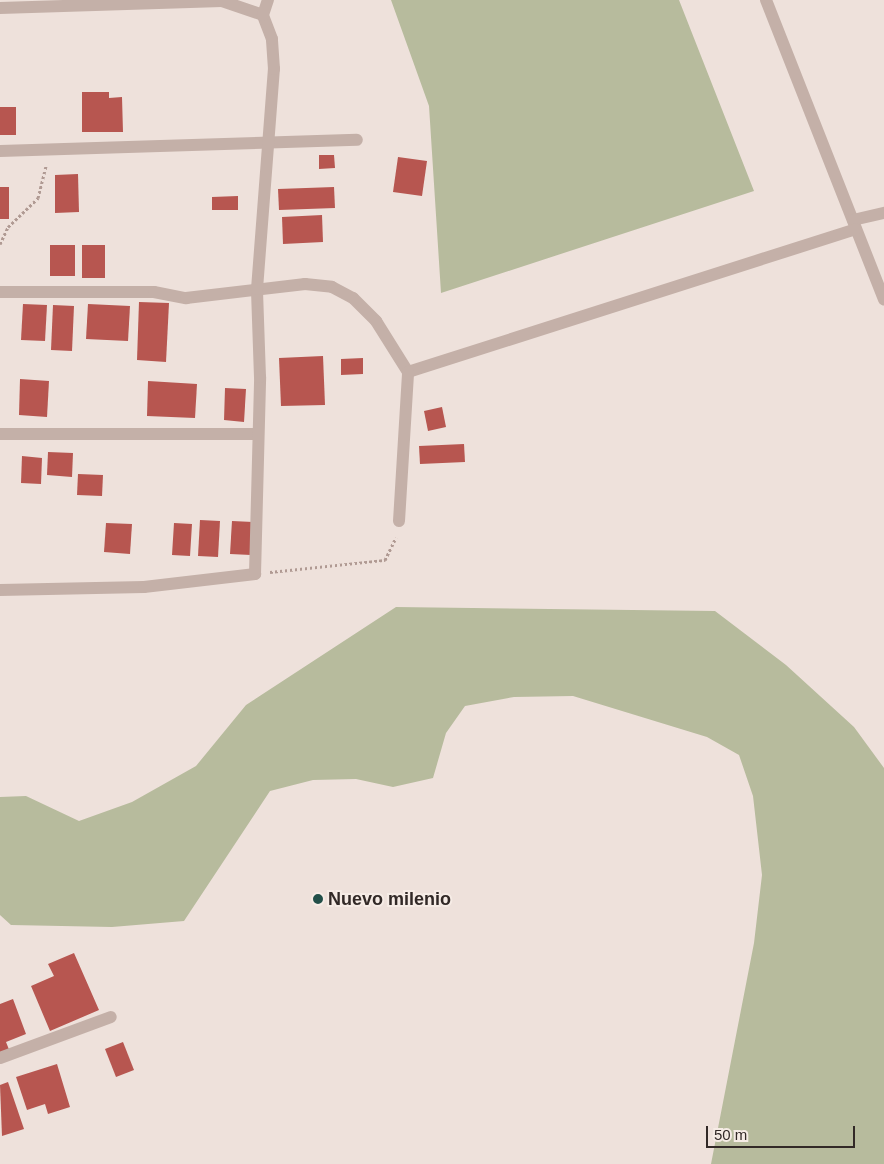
<!DOCTYPE html>
<style>
body{margin:0}
#map{position:relative;width:884px;height:1164px;overflow:hidden;background:#eee1db;font-family:Helvetica,sans-serif}
div>[style]{position:absolute}
.green>*{inset:0;background:#b7bb9d}
.building>*{inset:0;background:#b75650}
.path>*{height:3px;margin-top:-1.5px;transform-origin:0;background:repeating-linear-gradient(90deg,#b09a93 0 2.5px,transparent 0 5px)}
.street>*{height:12px;margin:-6px;padding:0 6px;transform-origin:6px;border-radius:6px;background:#c4b0a8}
.dots>*{width:14px;height:14px;translate:-50% -50%;box-sizing:border-box;border:2px solid #f6ece6;border-radius:50%}
span{translate:-50% -50%;white-space:nowrap;text-align:center;line-height:1.15;-webkit-text-stroke:4px #f6ece6;paint-order:stroke}
.poi-label{font-size:18px;color:#322927;font-weight:700}
.left{translate:0 -50%;text-align:left}
.scale{position:absolute;left:706px;top:1126px;width:149px;height:22px;box-sizing:border-box;border:2px solid #322927;border-top:0;padding-left:6px;font-size:15px;line-height:18px;white-space:nowrap;color:#322927;-webkit-text-stroke:4px #f6ece6;paint-order:stroke}
</style>
<div id="map">
<div class="green">
<i style="clip-path:polygon(391px 0,679px 0,754px 191px,441px 293px,429px 106px)"></i>
<i style="clip-path:polygon(396px 607px,715px 611px,786px 665px,854px 727px,884px 768px,884px 1164px,711px 1164px,754px 943px,762px 875px,753px 796px,739px 755px,707px 737px,573px 696px,514px 697px,465px 706px,446px 733px,433px 778px,393px 787px,356px 779px,313px 780px,270px 791px,184px 921px,112px 927px,11px 925px,0 915px,0 797px,26px 796px,79px 821px,132px 802px,196px 766px,246px 705px)"></i>
</div>
<div class="building">
<i style="clip-path:polygon(82px 92px,109px 92px,109px 98px,122px 97px,123px 132px,82px 132px)"></i>
<i style="clip-path:polygon(0 107px,16px 107px,16px 135px,0 135px)"></i>
<i style="clip-path:polygon(319px 155px,334px 155px,335px 168px,319px 169px)"></i>
<i style="clip-path:polygon(398px 157px,427px 161px,422px 196px,393px 192px)"></i>
<i style="clip-path:polygon(78px 174px,79px 212px,55px 213px,55px 175px)"></i>
<i style="clip-path:polygon(0 187px,9px 187px,9px 219px,0 219px)"></i>
<i style="clip-path:polygon(334px 187px,335px 208px,279px 210px,278px 189px)"></i>
<i style="clip-path:polygon(238px 196px,238px 210px,212px 210px,212px 197px)"></i>
<i style="clip-path:polygon(322px 215px,323px 242px,283px 244px,282px 217px)"></i>
<i style="clip-path:polygon(50px 245px,75px 245px,75px 276px,50px 276px)"></i>
<i style="clip-path:polygon(82px 245px,105px 245px,105px 278px,82px 278px)"></i>
<i style="clip-path:polygon(139px 302px,169px 303px,166px 362px,137px 360px)"></i>
<i style="clip-path:polygon(23px 304px,47px 305px,45px 341px,21px 340px)"></i>
<i style="clip-path:polygon(88px 304px,130px 306px,128px 341px,86px 339px)"></i>
<i style="clip-path:polygon(53px 305px,74px 306px,72px 351px,51px 350px)"></i>
<i style="clip-path:polygon(323px 356px,325px 405px,281px 406px,279px 358px)"></i>
<i style="clip-path:polygon(363px 358px,363px 374px,341px 375px,341px 359px)"></i>
<i style="clip-path:polygon(20px 379px,49px 381px,47px 417px,19px 415px)"></i>
<i style="clip-path:polygon(148px 381px,197px 384px,195px 418px,147px 416px)"></i>
<i style="clip-path:polygon(225px 388px,246px 389px,244px 422px,224px 420px)"></i>
<i style="clip-path:polygon(442px 407px,446px 427px,428px 431px,424px 411px)"></i>
<i style="clip-path:polygon(464px 444px,465px 462px,420px 464px,419px 446px)"></i>
<i style="clip-path:polygon(48px 452px,73px 453px,72px 477px,47px 475px)"></i>
<i style="clip-path:polygon(22px 456px,42px 458px,41px 484px,21px 483px)"></i>
<i style="clip-path:polygon(78px 474px,103px 475px,102px 496px,77px 495px)"></i>
<i style="clip-path:polygon(200px 520px,220px 521px,218px 557px,198px 556px)"></i>
<i style="clip-path:polygon(232px 521px,253px 522px,251px 555px,230px 554px)"></i>
<i style="clip-path:polygon(106px 523px,132px 524px,130px 554px,104px 552px)"></i>
<i style="clip-path:polygon(174px 523px,192px 524px,190px 556px,172px 555px)"></i>
<i style="clip-path:polygon(74px 953px,99px 1010px,50px 1031px,31px 986px,54px 976px,48px 964px)"></i>
<i style="clip-path:polygon(13px 999px,26px 1034px,6px 1042px,10px 1052px,0 1056px,0 1004px)"></i>
<i style="clip-path:polygon(123px 1042px,134px 1070px,116px 1077px,105px 1049px)"></i>
<i style="clip-path:polygon(57px 1064px,70px 1107px,48px 1114px,45px 1104px,27px 1110px,16px 1077px)"></i>
<i style="clip-path:polygon(8px 1082px,24px 1129px,2px 1136px,0 1085px)"></i>
</div>
<div class="path">
<i style="left:0;top:244px;width:19px;rotate:-65deg"></i>
<i style="left:8px;top:227px;width:42px;rotate:-44deg"></i>
<i style="left:38px;top:198px;width:34px;rotate:-76deg"></i>
<i style="left:270px;top:572px;width:116px;rotate:-6deg"></i>
<i style="left:385px;top:560px;width:25px;rotate:-64deg"></i>
</div>
<div class="street">
<i style="left:766px;top:0;width:322px;rotate:68.5deg"></i>
<i style="left:0;top:8px;width:222px;rotate:-1.8deg"></i>
<i style="left:222px;top:1px;width:43px;rotate:18.9deg"></i>
<i style="left:0;top:151px;width:357px;rotate:-1.8deg"></i>
<i style="left:853px;top:220px;width:32px;rotate:-13deg"></i>
<i style="left:0;top:292px;width:154px"></i>
<i style="left:154px;top:292px;width:33px;rotate:11deg"></i>
<i style="left:186px;top:298px;width:120px;rotate:-6.7deg"></i>
<i style="left:305px;top:284px;width:27px;rotate:6deg"></i>
<i style="left:332px;top:287px;width:24px;rotate:28deg"></i>
<i style="left:353px;top:298px;width:33px;rotate:45deg"></i>
<i style="left:376px;top:321px;width:60px;rotate:57.9deg"></i>
<i style="left:408px;top:372px;width:470px;rotate:-17.7deg"></i>
<i style="left:0;top:434px;width:257px"></i>
<i style="left:399px;top:521px;width:149px;rotate:-86.5deg"></i>
<i style="left:0;top:590px;width:144px;rotate:-1.2deg"></i>
<i style="left:144px;top:587px;width:112px;rotate:-6.7deg"></i>
<i style="left:255px;top:574px;width:197px;rotate:-88.5deg"></i>
<i style="left:260px;top:377px;width:88px;rotate:-92deg"></i>
<i style="left:257px;top:289px;width:221px;rotate:-85.6deg"></i>
<i style="left:274px;top:69px;width:30px;rotate:-94deg"></i>
<i style="left:272px;top:39px;width:26px;rotate:-111deg"></i>
<i style="left:263px;top:15px;width:16px;rotate:-72deg"></i>
<i style="left:0;top:1058px;width:118px;rotate:-20.3deg"></i>
</div>
<div class="dots">
<i style="left:318px;top:899px;background:#224f49"></i>
</div>
<div class="poi-label">
<span class="left" style="left:328px;top:899px">Nuevo milenio</span>
</div>
<div class="scale">50 m</div>
</div>
